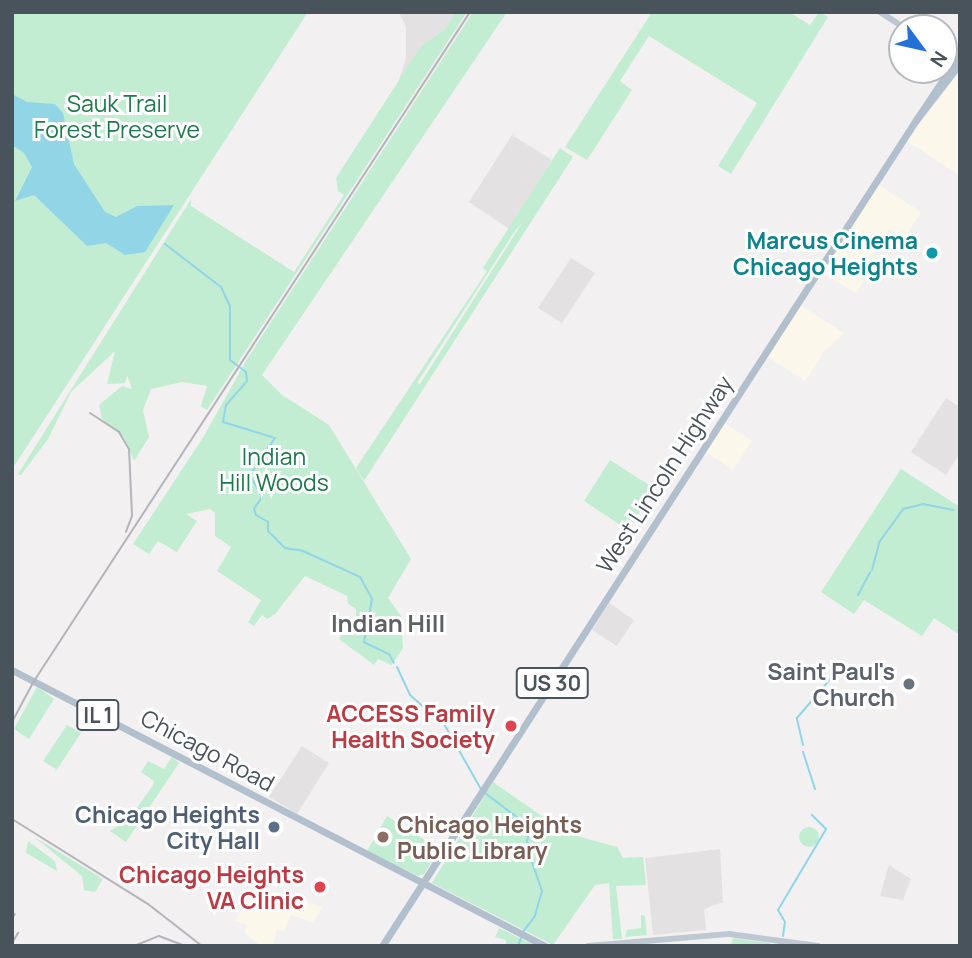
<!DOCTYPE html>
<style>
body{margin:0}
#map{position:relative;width:972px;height:958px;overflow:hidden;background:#f2f0f0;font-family:Manrope,sans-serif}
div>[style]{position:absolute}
.commercial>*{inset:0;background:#fbf7eb}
.round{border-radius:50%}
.education>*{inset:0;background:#e3e1e1}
.green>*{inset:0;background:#c2edd3}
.water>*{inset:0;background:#91d5e7}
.stream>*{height:2px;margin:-1px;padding:0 1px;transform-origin:1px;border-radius:1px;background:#91d5e7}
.secondary>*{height:6px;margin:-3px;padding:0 3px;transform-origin:3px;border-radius:3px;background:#bfc8d2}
.primary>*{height:7px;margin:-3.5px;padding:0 3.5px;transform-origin:3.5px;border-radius:3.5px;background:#b2bfcd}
.rail>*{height:2px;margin:-1px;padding:0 1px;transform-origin:1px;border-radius:1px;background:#b3b5ba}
.dots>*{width:19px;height:19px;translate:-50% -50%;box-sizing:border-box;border:4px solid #fff;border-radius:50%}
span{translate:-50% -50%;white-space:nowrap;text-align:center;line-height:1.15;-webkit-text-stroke:6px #fff;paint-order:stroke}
.shield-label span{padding:2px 5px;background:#fff;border:2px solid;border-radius:5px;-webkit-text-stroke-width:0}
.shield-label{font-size:21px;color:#49535c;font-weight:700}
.park-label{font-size:23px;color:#1d7a4c}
.culture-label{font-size:23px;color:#0d838f;font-weight:700}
.right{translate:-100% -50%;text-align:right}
.street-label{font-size:23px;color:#49535c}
.worship-label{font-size:23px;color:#5b616d;font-weight:700}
.health-label{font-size:23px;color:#be3a42;font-weight:700}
.service-label{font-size:23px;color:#4e5e75;font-weight:700}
.education-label{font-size:23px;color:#785e54;font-weight:700}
.left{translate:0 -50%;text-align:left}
.neighbourhood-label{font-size:24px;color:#5d6065;font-weight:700}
.frame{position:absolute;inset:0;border:14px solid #49535c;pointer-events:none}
.north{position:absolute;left:888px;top:14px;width:70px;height:70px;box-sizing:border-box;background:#fff;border:2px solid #b6babe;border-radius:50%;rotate:123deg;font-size:19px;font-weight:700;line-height:28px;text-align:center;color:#49535c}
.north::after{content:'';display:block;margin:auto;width:24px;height:32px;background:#2472d8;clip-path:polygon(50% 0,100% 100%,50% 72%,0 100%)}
</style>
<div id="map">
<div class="commercial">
<i style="clip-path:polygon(960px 71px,960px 170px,957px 174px,907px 141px)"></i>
<i style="clip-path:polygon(879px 185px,921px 212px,905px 238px,889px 229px,872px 255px,877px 260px,856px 293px,822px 273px)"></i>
<i style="clip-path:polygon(800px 305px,844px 333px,825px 351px,805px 381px,768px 357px)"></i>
<i style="clip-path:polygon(725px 423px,752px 441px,733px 470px,706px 452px)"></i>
<i class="round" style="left:188px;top:744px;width:16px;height:16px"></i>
<i style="clip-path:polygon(256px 887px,323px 907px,313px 922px,290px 915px,285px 931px,277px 930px,273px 946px,261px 946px,244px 932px,247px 925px,235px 921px)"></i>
</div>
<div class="education">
<i style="clip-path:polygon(399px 12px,456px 12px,445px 29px,421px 46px,398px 83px,406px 58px,406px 27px)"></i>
<i style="clip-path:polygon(512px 135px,552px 160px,509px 229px,469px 202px)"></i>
<i style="clip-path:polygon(571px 258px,595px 273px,562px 323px,538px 308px)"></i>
<i style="clip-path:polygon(946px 398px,960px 407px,960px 453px,946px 475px,911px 452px)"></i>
<i style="clip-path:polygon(609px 603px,634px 620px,617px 646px,592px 630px)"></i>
<i style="clip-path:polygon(302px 746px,329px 763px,297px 814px,269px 797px)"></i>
<i style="clip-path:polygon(720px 849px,723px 902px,704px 909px,706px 930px,653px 935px,645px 858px)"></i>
<i style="clip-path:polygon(889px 865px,911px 879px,903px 900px,880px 896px)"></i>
</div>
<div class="green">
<i style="clip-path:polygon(12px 12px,308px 12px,13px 468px,12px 468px)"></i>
<i style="clip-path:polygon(456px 12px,467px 12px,207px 410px,201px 406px,207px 386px,182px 382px,151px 389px,143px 410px,149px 437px,134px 461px,124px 437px,102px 419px,99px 405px,122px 386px,132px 389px,127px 375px,125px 383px,107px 384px,115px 351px,71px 392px,48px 439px,21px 475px,18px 474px,191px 199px,191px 206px,294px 272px,344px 195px,338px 191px,336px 178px,421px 46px,445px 29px)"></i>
<i style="clip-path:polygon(473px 12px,507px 12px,262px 375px,282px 395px,329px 425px,411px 559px,388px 598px,401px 616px,403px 648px,392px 665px,378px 659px,374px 665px,339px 639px,343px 632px,354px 635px,356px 629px,356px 609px,348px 604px,347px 596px,305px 576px,275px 614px,267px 619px,262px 615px,254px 626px,248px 622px,261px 600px,217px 571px,231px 547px,215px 536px,215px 513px,210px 509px,186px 514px,197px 521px,177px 552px,158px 541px,149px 554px,133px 544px,204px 436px,247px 359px)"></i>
<i style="clip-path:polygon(652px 12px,789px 12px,810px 25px,819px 12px,828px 17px,731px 174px,718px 166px,757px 103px,649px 36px,620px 81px,632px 90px,587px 160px,565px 147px)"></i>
<i style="clip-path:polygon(evenodd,560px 148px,573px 157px,364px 481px,356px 468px,487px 271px,483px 268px,560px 148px,522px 223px,420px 384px,417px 383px,515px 231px,522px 223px)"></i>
<i style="clip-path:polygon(610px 460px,655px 489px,628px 530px,584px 501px)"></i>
<i style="clip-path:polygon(901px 469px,960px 507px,960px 635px,934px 618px,922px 636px,864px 600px,854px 614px,821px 592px)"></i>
<i style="clip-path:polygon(37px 687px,54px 699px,29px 739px,14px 729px)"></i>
<i style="clip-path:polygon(67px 725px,81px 733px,54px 774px,56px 769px,43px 761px)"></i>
<i style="clip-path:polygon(172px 757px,179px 763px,126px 842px,110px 831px,125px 821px,129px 809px,134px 812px,153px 785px,154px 781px,141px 772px,148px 761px,164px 769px)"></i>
<i style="clip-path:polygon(493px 782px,566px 833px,617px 847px,623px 858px,643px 857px,646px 885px,616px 886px,622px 939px,613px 939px,609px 883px,595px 885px,553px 945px,432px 883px)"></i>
<i style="clip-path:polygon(387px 816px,440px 850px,424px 874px,418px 876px,367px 851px)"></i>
<i class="round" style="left:799px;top:827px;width:20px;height:20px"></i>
<i style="clip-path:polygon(33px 836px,103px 879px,95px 892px,84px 890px,82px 876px)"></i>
<i style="clip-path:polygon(28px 841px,55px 861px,57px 871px,26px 853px)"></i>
<i style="clip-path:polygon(641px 915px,645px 916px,647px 935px,625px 937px,627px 930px,641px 928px)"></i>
<i style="clip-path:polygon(499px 928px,534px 945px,536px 946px,506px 946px,506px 940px,495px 937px)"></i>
<i style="clip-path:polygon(733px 938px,770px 943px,770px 946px,731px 946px)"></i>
</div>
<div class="water">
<i style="clip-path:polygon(12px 94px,27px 102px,55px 104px,63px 113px,74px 164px,105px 212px,116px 217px,137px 206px,174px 205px,145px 252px,125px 255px,106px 243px,87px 246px,34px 195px,15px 201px,32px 167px,24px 153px,12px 145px)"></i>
</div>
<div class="stream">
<i style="left:165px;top:244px;width:71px;rotate:37.5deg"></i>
<i style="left:221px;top:287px;width:21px;rotate:65deg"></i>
<i style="left:230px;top:306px;width:54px;rotate:90deg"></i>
<i style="left:230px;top:360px;width:20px;rotate:37deg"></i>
<i style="left:246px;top:372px;width:9px;rotate:84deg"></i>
<i style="left:247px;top:381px;width:32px;rotate:131deg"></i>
<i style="left:226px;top:405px;width:17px;rotate:100deg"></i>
<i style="left:223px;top:422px;width:54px;rotate:17.1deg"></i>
<i style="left:275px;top:438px;width:45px;rotate:124deg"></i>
<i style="left:250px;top:475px;width:25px;rotate:61deg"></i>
<i style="left:262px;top:497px;width:14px;rotate:124deg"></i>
<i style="left:254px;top:509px;width:6px;rotate:72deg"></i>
<i style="left:256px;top:515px;width:14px;rotate:30deg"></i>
<i style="left:268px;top:522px;width:9px;rotate:90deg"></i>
<i style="left:268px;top:531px;width:24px;rotate:45deg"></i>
<i style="left:285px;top:548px;width:18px;rotate:9deg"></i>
<i style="left:303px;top:551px;width:63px;rotate:24.5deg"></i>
<i style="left:360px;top:577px;width:25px;rotate:61deg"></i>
<i style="left:372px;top:599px;width:44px;rotate:100.5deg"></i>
<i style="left:364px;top:642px;width:28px;rotate:26deg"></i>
<i style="left:389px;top:654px;width:10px;rotate:61deg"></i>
<i style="left:872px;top:570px;width:30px;rotate:-75deg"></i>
<i style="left:880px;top:541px;width:39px;rotate:-54deg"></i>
<i style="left:903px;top:509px;width:21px;rotate:-14deg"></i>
<i style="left:923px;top:504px;width:31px;rotate:11deg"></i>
<i style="left:858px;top:595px;width:26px;rotate:-62deg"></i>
<i style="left:397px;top:667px;width:31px;rotate:65deg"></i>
<i style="left:410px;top:695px;width:41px;rotate:41.1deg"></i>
<i style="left:444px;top:724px;width:75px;rotate:60.4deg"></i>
<i style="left:803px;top:745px;width:28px;rotate:-103deg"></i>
<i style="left:797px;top:718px;width:63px;rotate:-49.5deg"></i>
<i style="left:803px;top:752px;width:39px;rotate:72deg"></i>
<i style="left:485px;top:793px;width:46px;rotate:37.1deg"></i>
<i style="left:522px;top:821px;width:14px;rotate:60deg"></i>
<i style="left:529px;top:833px;width:12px;rotate:104deg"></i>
<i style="left:526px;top:845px;width:49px;rotate:70.8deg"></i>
<i style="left:542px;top:891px;width:26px;rotate:106deg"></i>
<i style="left:535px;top:916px;width:20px;rotate:127deg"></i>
<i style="left:783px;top:936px;width:14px;rotate:-82deg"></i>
<i style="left:785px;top:922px;width:14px;rotate:-120deg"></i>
<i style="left:778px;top:910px;width:94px;rotate:-59.3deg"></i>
<i style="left:826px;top:829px;width:20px;rotate:-135deg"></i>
<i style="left:518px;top:946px;width:9px;rotate:-69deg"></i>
<i style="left:779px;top:946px;width:2px;rotate:-90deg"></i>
</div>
<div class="secondary">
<i style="left:880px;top:12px;width:30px;rotate:33deg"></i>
<i style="left:944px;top:53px;width:16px;rotate:35deg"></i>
<i style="left:588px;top:946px;width:142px;rotate:-4.9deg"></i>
<i style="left:729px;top:934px;width:90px;rotate:7.7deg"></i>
</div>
<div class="primary">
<i style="left:916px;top:120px;width:79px;rotate:-56.3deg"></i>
<i style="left:12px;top:670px;width:600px;rotate:27.38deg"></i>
<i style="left:382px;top:946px;width:984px;rotate:-57.12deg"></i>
<i style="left:916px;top:120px;width:72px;rotate:-52.3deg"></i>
</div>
<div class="rail">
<i style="left:90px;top:413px;width:35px;rotate:33deg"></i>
<i style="left:119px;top:432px;width:20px;rotate:60deg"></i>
<i style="left:129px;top:449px;width:67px;rotate:87.4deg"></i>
<i style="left:132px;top:516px;width:17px;rotate:111deg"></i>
<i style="left:12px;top:722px;width:47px;rotate:-61.8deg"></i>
<i style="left:34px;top:681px;width:799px;rotate:-56.91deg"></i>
<i style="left:12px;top:819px;width:160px;rotate:32deg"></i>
<i style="left:148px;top:904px;width:68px;rotate:37.9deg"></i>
<i style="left:12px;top:917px;width:4px;rotate:-45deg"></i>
<i style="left:12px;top:943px;width:12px;rotate:-59deg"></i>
<i style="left:134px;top:946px;width:27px;rotate:-22deg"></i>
<i style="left:159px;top:936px;width:28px;rotate:21deg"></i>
</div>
<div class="dots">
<i style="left:932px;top:253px;background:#0f9aa8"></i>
<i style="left:909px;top:684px;background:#6b7280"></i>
<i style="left:511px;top:726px;background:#e0444e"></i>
<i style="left:274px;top:827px;background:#5c6f8a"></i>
<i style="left:383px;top:837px;background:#8d6e63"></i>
<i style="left:320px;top:887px;background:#e0444e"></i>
</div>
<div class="shield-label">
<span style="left:552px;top:683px">US 30</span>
<span style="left:98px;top:715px">IL 1</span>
</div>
<div class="park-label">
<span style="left:117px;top:116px">Sauk Trail<br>Forest Preserve</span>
<span style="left:274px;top:469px">Indian<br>Hill Woods</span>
</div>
<div class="culture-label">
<span class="right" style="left:918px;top:253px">Marcus Cinema<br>Chicago Heights</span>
</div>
<div class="street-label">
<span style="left:664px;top:474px;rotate:-57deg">West Lincoln Highway</span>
<span style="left:208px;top:750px;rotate:28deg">Chicago Road</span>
</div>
<div class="worship-label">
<span class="right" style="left:895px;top:684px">Saint Paul's<br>Church</span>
</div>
<div class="health-label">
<span class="right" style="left:495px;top:726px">ACCESS Family<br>Health Society</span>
<span class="right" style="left:304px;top:887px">Chicago Heights<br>VA Clinic</span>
</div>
<div class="service-label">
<span class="right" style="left:260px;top:827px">Chicago Heights<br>City Hall</span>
</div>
<div class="education-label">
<span class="left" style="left:397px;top:837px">Chicago Heights<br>Public Library</span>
</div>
<div class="neighbourhood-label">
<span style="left:388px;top:623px">Indian Hill</span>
</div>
<div class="frame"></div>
<div class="north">N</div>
</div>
